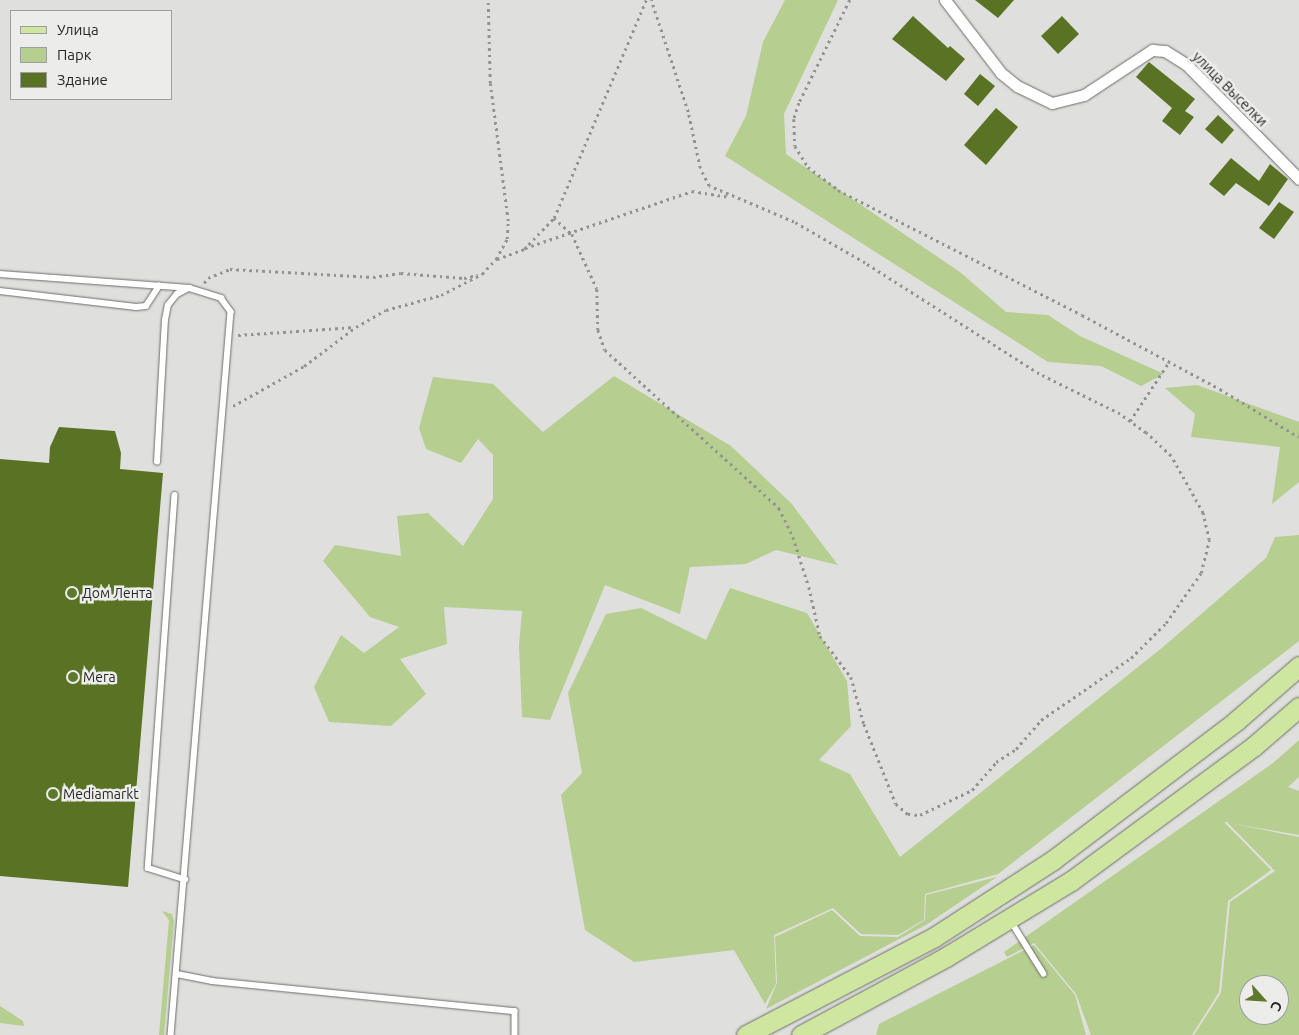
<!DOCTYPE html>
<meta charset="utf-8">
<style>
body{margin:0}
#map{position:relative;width:1299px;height:1035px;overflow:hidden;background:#dfe0dd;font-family:Ubuntu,sans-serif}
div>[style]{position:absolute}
.green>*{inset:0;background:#b6ce8f}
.building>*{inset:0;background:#597224}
.path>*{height:2.5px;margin-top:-1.25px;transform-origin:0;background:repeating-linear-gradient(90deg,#939491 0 2.5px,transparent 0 6.5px)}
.roads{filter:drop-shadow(0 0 1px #6c6d6a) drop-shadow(0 0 1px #6c6d6a)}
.lane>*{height:5.5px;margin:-2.75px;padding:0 2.75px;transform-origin:2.75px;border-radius:2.75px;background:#fff}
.street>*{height:11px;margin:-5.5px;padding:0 5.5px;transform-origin:5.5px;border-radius:5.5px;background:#fff}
.primary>*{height:19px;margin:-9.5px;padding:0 9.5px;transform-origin:9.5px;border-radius:9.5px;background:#cee69f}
.dots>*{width:14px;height:14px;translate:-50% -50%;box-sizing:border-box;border:2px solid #ecedea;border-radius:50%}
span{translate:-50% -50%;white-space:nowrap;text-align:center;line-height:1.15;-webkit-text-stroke:5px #ecedea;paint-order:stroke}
.street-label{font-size:14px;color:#282927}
.poi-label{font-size:14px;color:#282927}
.left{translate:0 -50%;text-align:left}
.legend{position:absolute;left:10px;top:10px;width:162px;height:90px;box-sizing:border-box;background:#ecedea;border:1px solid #9e9f9c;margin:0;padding:6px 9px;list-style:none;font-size:15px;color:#282927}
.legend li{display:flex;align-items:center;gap:10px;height:25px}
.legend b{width:25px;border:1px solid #9e9f9c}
.north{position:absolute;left:1239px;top:975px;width:50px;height:50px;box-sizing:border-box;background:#ecedea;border:1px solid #9e9f9c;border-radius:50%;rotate:116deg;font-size:14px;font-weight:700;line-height:20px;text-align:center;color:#282927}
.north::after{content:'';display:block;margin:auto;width:18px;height:22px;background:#5f792c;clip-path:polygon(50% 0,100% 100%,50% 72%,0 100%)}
</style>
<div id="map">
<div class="green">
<i style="clip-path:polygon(785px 0,838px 0,784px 114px,786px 154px,960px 272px,1006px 312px,1048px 315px,1080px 336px,1164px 374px,1141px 386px,1101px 366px,1048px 362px,725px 156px,746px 116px,763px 42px)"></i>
<i style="clip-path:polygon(614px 376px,731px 446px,791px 503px,838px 565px,776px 550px,746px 564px,690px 567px,680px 614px,605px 585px,550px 720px,522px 717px,519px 645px,522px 611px,444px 607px,447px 644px,400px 659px,426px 694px,391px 726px,329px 722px,314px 687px,341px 635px,364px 653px,399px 627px,370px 617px,323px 561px,335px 545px,401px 556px,397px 516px,428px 513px,463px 546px,493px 499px,493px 455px,478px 439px,461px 463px,426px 449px,419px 428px,433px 377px,493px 384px,543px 432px)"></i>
<i style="clip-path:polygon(1197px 385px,1299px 422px,1299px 482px,1272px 504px,1280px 447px,1191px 437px,1195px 414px,1165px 388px)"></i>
<i style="clip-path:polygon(1299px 535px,1299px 641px,998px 874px,925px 894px,924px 920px,898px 935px,861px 934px,833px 908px,774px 935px,776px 984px,765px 1004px,734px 950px,634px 962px,585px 930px,561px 795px,582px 773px,568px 693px,606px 614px,641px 608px,706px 640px,730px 588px,807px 613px,847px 681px,851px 726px,819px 760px,850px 774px,900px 857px,1163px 647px,1266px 558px,1275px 537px)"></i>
<i style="clip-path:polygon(evenodd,1299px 740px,1299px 777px,1288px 787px,1299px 791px,1299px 835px,1229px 823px,1299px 837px,1299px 1035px,1194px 1035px,1221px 993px,1230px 902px,1275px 871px,1227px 822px,1224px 822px,1271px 870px,1228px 901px,1219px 992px,1192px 1035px,1091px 1035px,1076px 994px,1034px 943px,1007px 957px,1004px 952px,1273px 763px,1299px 740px,1249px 985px,1279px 985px,1279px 1015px,1249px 1015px,1249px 985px)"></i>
<i style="clip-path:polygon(997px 877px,926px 925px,766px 1009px,777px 983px,775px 937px,832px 910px,860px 936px,898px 937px,925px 920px,926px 895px)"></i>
<i style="clip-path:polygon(162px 911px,172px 914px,174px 921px,164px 1035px,159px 1035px,169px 920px)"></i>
<i style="clip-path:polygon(1034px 945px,1075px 995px,1086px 1035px,876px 1035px,879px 1024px)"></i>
<i style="clip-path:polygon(0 1006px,23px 1021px,24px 1026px,0 1023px)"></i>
</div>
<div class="building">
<i style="clip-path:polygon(975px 0,1014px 0,998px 18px)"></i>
<i style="clip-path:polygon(913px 16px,948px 48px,950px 46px,965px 59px,946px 81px,892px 39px)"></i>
<i style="clip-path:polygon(1062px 16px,1079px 34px,1058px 54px,1041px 36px)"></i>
<i style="clip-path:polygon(1149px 62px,1195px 99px,1185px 111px,1194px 117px,1180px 135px,1162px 121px,1172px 108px,1136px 77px)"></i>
<i style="clip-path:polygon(980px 74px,995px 86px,978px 106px,964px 94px)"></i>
<i style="clip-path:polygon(996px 108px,1018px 127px,986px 165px,964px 145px)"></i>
<i style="clip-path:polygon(1218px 115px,1234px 130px,1222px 144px,1205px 129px)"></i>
<i style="clip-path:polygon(1231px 158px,1259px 181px,1270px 164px,1288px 179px,1269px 206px,1236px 183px,1224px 196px,1209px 184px)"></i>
<i style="clip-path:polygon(1279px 202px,1294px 212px,1274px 239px,1259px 228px)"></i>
<i style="clip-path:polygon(59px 427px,115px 431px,121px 453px,120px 469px,163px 473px,128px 887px,0 876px,0 459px,49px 463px,50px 447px)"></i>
</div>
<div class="path">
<i style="left:850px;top:0;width:115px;rotate:116.3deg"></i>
<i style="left:799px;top:103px;width:17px;rotate:107deg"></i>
<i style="left:794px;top:119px;width:27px;rotate:88deg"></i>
<i style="left:795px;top:146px;width:25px;rotate:58deg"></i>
<i style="left:808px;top:167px;width:38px;rotate:37deg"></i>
<i style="left:838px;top:190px;width:274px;rotate:27.1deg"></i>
<i style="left:1082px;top:315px;width:157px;rotate:28.2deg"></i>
<i style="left:1220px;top:389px;width:92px;rotate:31.3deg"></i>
<i style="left:554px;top:218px;width:24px;rotate:42deg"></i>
<i style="left:572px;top:234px;width:60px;rotate:65.6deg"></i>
<i style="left:597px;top:289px;width:41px;rotate:88.6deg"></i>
<i style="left:598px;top:330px;width:21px;rotate:71deg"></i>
<i style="left:605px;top:350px;width:235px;rotate:42.2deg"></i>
<i style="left:779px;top:508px;width:32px;rotate:64deg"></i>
<i style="left:793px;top:537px;width:52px;rotate:72.3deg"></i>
<i style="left:809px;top:587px;width:50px;rotate:77.3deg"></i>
<i style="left:820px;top:636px;width:51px;rotate:52.9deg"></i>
<i style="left:851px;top:677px;width:49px;rotate:74.5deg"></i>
<i style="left:864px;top:724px;width:86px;rotate:68.2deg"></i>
<i style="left:896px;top:804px;width:16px;rotate:40deg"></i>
<i style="left:908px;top:814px;width:12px;rotate:5deg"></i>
<i style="left:920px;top:815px;width:58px;rotate:-25.7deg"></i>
<i style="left:972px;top:790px;width:37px;rotate:-49deg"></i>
<i style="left:996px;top:762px;width:24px;rotate:-33deg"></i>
<i style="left:1016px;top:749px;width:38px;rotate:-49deg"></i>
<i style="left:1041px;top:720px;width:109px;rotate:-34.6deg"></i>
<i style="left:1131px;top:658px;width:49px;rotate:-45deg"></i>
<i style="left:1166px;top:623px;width:61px;rotate:-55deg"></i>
<i style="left:1201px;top:573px;width:34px;rotate:-76deg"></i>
<i style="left:1209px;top:540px;width:28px;rotate:-103deg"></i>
<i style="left:1203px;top:513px;width:65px;rotate:-119.3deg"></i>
<i style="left:1171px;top:456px;width:34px;rotate:-137deg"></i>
<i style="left:1146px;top:433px;width:32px;rotate:-144deg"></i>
<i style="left:1120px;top:414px;width:90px;rotate:-153.7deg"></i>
<i style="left:1039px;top:374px;width:206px;rotate:-147.5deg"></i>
<i style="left:865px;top:263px;width:82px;rotate:-150deg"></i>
<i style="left:794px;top:222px;width:92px;rotate:-157deg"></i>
<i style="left:709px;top:186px;width:20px;rotate:-117deg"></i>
<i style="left:700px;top:168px;width:57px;rotate:-102.1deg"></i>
<i style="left:688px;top:112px;width:118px;rotate:-108.3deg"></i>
<i style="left:525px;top:248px;width:176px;rotate:-18.8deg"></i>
<i style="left:692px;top:191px;width:38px;rotate:9deg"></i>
<i style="left:497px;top:259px;width:29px;rotate:-20deg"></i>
<i style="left:524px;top:249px;width:43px;rotate:-45.9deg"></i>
<i style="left:554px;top:218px;width:237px;rotate:-67.1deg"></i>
<i style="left:204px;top:283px;width:6px;rotate:-51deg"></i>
<i style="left:208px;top:278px;width:24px;rotate:-22deg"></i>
<i style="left:230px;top:269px;width:143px;rotate:3.2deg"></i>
<i style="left:373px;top:277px;width:28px;rotate:-8deg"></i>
<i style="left:401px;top:273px;width:63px;rotate:4.5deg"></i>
<i style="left:464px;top:278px;width:14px;rotate:-12deg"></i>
<i style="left:238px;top:335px;width:117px;rotate:-3.9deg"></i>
<i style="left:233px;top:406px;width:81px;rotate:-29.4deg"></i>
<i style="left:304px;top:366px;width:65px;rotate:-36.9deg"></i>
<i style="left:356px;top:327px;width:34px;rotate:-30deg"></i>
<i style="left:386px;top:310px;width:57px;rotate:-15.3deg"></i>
<i style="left:441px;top:295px;width:46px;rotate:-27.1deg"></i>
<i style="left:482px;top:274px;width:21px;rotate:-47deg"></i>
<i style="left:496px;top:259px;width:23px;rotate:-61deg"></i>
<i style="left:507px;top:239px;width:18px;rotate:-87deg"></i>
<i style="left:508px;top:221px;width:139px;rotate:-97.4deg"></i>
<i style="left:490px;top:83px;width:83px;rotate:-91.4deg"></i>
<i style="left:1130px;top:421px;width:71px;rotate:-56.5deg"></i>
</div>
<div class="roads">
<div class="lane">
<i style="left:0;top:274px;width:190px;rotate:4.2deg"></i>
<i style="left:189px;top:288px;width:34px;rotate:17deg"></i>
<i style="left:221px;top:298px;width:17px;rotate:54deg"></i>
<i style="left:231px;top:312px;width:725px;rotate:94.74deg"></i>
<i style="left:0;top:291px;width:137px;rotate:6.7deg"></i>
<i style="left:136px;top:307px;width:10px;rotate:-6deg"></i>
<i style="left:146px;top:306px;width:24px;rotate:-57deg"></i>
<i style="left:157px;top:462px;width:142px;rotate:-86.8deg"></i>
<i style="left:165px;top:320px;width:15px;rotate:-79deg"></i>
<i style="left:168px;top:305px;width:14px;rotate:-51deg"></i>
<i style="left:177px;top:294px;width:13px;rotate:-27deg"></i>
<i style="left:175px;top:495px;width:374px;rotate:94.1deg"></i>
<i style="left:148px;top:868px;width:39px;rotate:17deg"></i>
<i style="left:1011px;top:921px;width:62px;rotate:58.1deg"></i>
<i style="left:177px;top:974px;width:36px;rotate:11deg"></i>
<i style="left:212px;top:981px;width:304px;rotate:5.7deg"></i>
<i style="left:515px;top:1011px;width:24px;rotate:90deg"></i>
</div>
<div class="street">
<i style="left:945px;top:0;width:92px;rotate:52.5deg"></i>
<i style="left:1001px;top:73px;width:21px;rotate:39deg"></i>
<i style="left:1017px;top:86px;width:39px;rotate:26deg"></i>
<i style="left:1052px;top:103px;width:33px;rotate:-14deg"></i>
<i style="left:1084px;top:95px;width:82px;rotate:-33.5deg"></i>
<i style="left:1152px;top:50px;width:13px;rotate:4deg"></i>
<i style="left:1165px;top:51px;width:25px;rotate:32deg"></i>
<i style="left:1186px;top:64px;width:161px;rotate:45.5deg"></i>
</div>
<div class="primary">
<i style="left:746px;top:1035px;width:212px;rotate:-27.5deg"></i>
<i style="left:934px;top:937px;width:142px;rotate:-32.9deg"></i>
<i style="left:1053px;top:860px;width:230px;rotate:-37.2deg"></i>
<i style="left:1236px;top:721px;width:84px;rotate:-41.1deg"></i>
<i style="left:801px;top:1035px;width:165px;rotate:-28.3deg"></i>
<i style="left:946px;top:957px;width:146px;rotate:-31.3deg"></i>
<i style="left:1071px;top:881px;width:227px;rotate:-36.4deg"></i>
<i style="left:1254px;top:746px;width:60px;rotate:-40.9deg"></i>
</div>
</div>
<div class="dots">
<i style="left:72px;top:593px;background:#5f792c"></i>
<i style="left:73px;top:677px;background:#5f792c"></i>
<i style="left:53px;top:794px;background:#5f792c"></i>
</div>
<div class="street-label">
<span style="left:1230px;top:89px;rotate:45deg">улица Выселки</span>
</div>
<div class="poi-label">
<span class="left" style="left:82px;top:593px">Дом Лента</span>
<span class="left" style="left:83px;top:677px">Мега</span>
<span class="left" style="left:63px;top:794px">Mediamarkt</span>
</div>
<ul class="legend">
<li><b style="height:6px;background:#cee69f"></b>Улица</li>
<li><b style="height:14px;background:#b6ce8f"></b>Парк</li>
<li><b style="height:14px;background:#597224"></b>Здание</li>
</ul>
<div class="north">С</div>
</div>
